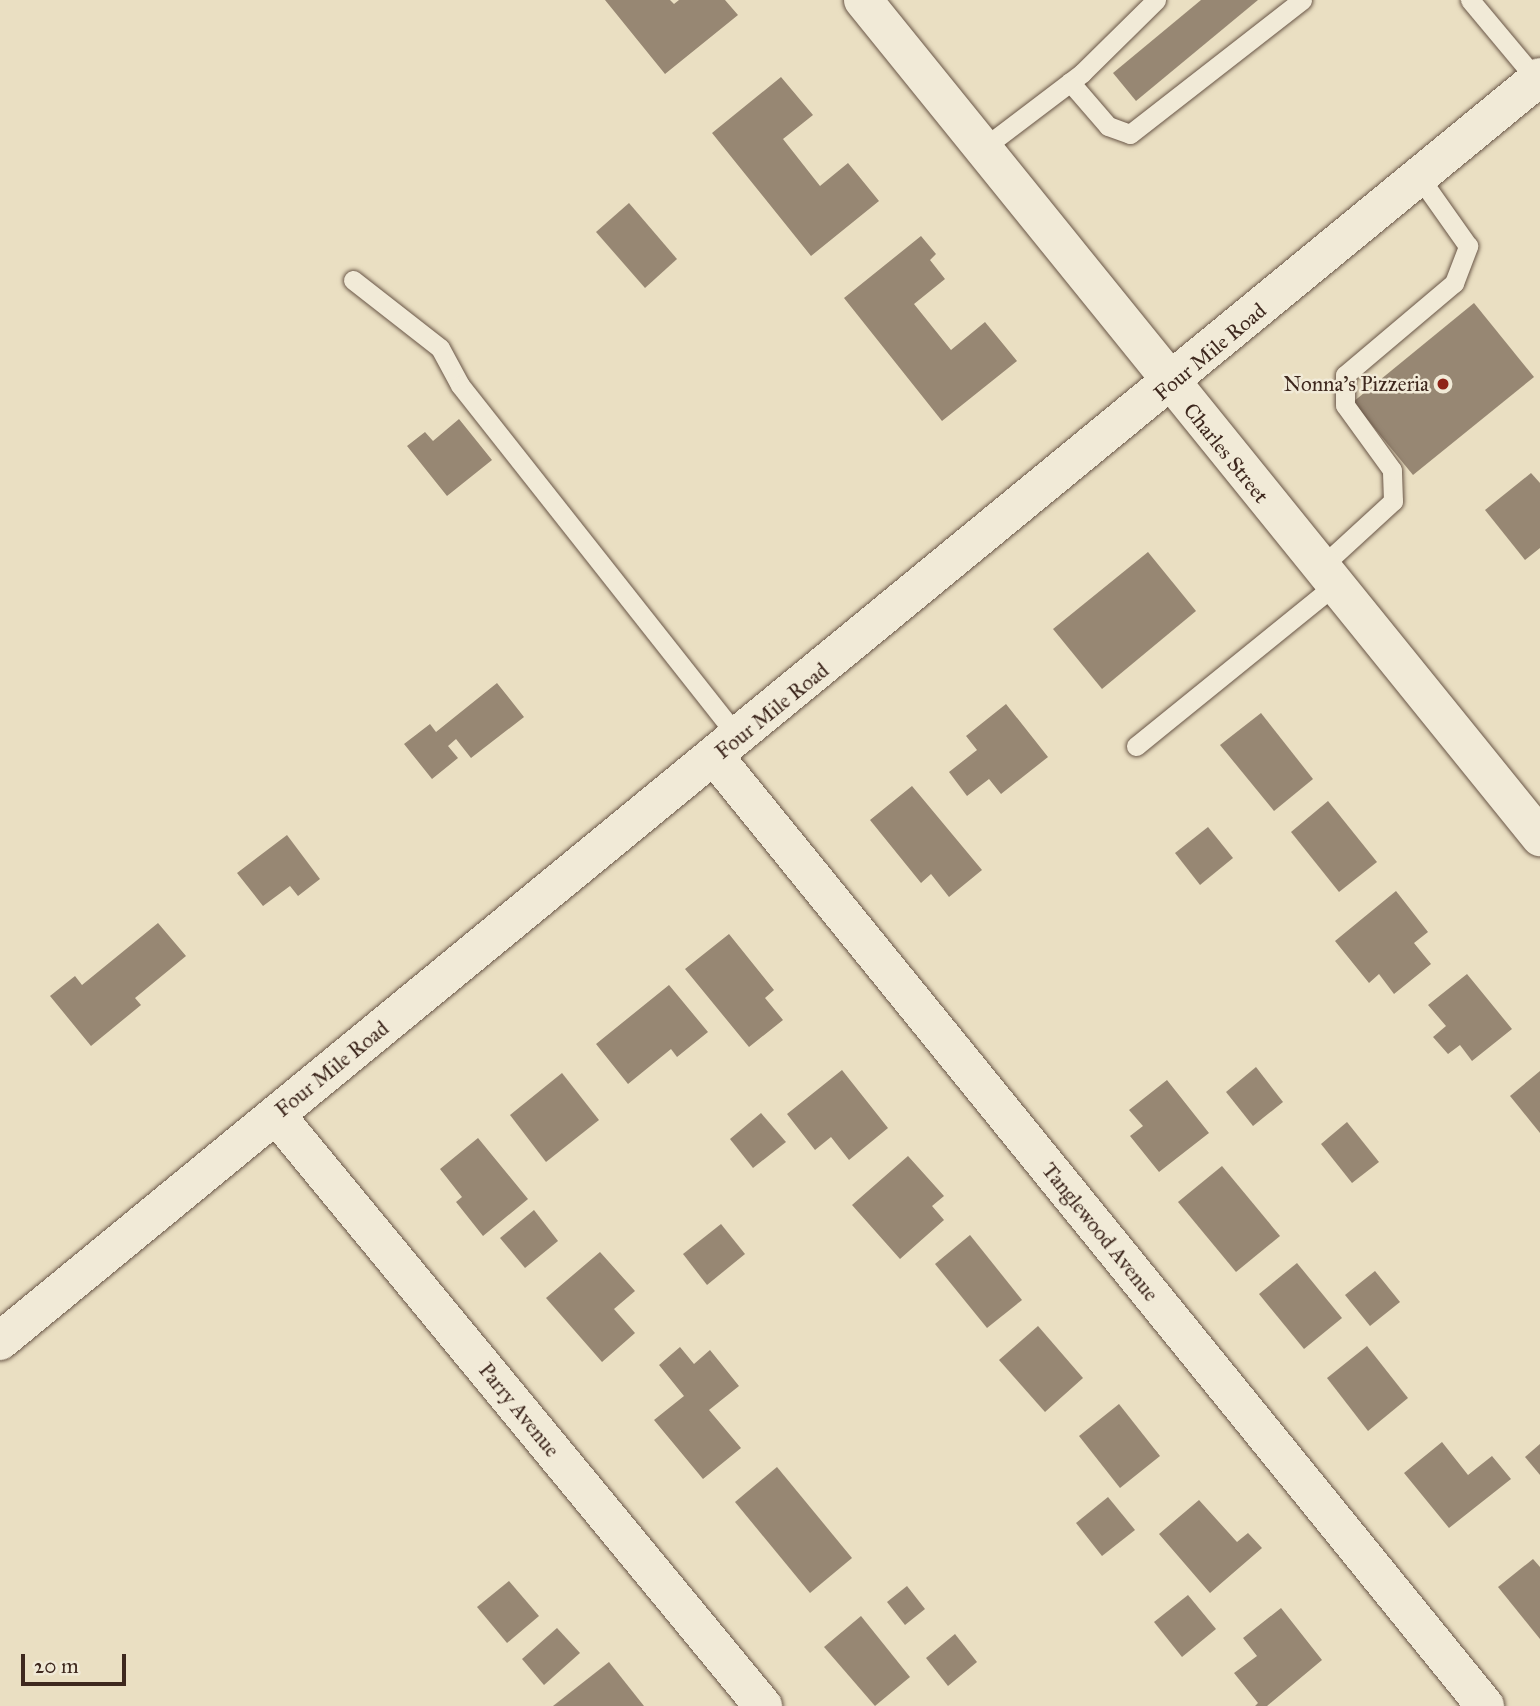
<!DOCTYPE html>
<style>
body{margin:0}
#map{position:relative;width:1540px;height:1706px;overflow:hidden;background:#eadfc2;font-family:"IM FELL Great Primer",serif}
div>[style]{position:absolute}
.building>*{inset:0;background:#978773}
.roads{filter:drop-shadow(0 0 2px #695647) drop-shadow(0 0 2px #695647)}
.service>*{height:19px;margin:-9.5px;padding:0 9.5px;transform-origin:9.5px;border-radius:9.5px;background:#f1ead7}
.minor>*{height:38px;margin:-19px;padding:0 19px;transform-origin:19px;border-radius:19px;background:#f1ead7}
.secondary>*{height:38px;margin:-19px;padding:0 19px;transform-origin:19px;border-radius:19px;background:#f1ead7}
.dots>*{width:19px;height:19px;translate:-50% -50%;box-sizing:border-box;border:4px solid #f1ead7;border-radius:50%}
span{translate:-50% -50%;white-space:nowrap;text-align:center;line-height:1.15;-webkit-text-stroke:5px #f1ead7;paint-order:stroke}
.street-label{font-size:21px;color:#3e281e}
.poi-label{font-size:21px;color:#3e281e}
.right{translate:-100% -50%;text-align:right}
.scale{position:absolute;left:21px;top:1654px;width:105px;height:32px;box-sizing:border-box;border:4px solid #3e281e;border-top:0;padding-left:9px;font-size:21px;line-height:24px;white-space:nowrap;color:#3e281e;-webkit-text-stroke:5px #f1ead7;paint-order:stroke}
</style>
<div id="map">
<div class="building">
<i style="clip-path:polygon(605px 0,670px 0,674px 4px,679px 0,725px 0,738px 15px,665px 74px)"></i>
<i style="clip-path:polygon(1201px 0,1258px 0,1136px 101px,1113px 73px)"></i>
<i style="clip-path:polygon(781px 77px,813px 115px,783px 139px,820px 186px,848px 163px,879px 201px,811px 256px,712px 133px)"></i>
<i style="clip-path:polygon(629px 203px,677px 259px,645px 288px,596px 232px)"></i>
<i style="clip-path:polygon(921px 236px,936px 254px,930px 260px,945px 279px,914px 304px,951px 350px,985px 322px,1017px 361px,942px 421px,844px 298px)"></i>
<i style="clip-path:polygon(1474px 303px,1534px 377px,1413px 475px,1353px 402px)"></i>
<i style="clip-path:polygon(459px 419px,492px 460px,447px 496px,407px 446px,425px 432px,433px 441px)"></i>
<i style="clip-path:polygon(1531px 473px,1540px 483px,1540px 548px,1525px 560px,1485px 510px)"></i>
<i style="clip-path:polygon(1148px 552px,1196px 611px,1102px 689px,1053px 629px)"></i>
<i style="clip-path:polygon(497px 683px,524px 717px,471px 758px,456px 739px,448px 746px,458px 758px,432px 779px,404px 744px,430px 724px,436px 732px)"></i>
<i style="clip-path:polygon(1006px 704px,1048px 757px,1001px 794px,989px 779px,967px 796px,949px 772px,977px 750px,966px 736px)"></i>
<i style="clip-path:polygon(1261px 713px,1313px 779px,1274px 811px,1220px 745px)"></i>
<i style="clip-path:polygon(912px 786px,982px 870px,949px 897px,931px 874px,921px 883px,870px 820px)"></i>
<i style="clip-path:polygon(1328px 801px,1377px 862px,1339px 892px,1291px 832px)"></i>
<i style="clip-path:polygon(1208px 827px,1233px 858px,1200px 885px,1175px 853px)"></i>
<i style="clip-path:polygon(287px 835px,320px 879px,298px 896px,290px 886px,263px 906px,237px 873px)"></i>
<i style="clip-path:polygon(1396px 891px,1428px 932px,1414px 943px,1431px 964px,1394px 994px,1379px 974px,1369px 983px,1335px 941px)"></i>
<i style="clip-path:polygon(158px 923px,186px 956px,135px 998px,141px 1005px,91px 1046px,50px 996px,75px 976px,82px 985px)"></i>
<i style="clip-path:polygon(729px 934px,774px 990px,765px 998px,783px 1020px,749px 1047px,685px 969px)"></i>
<i style="clip-path:polygon(1467px 974px,1512px 1029px,1472px 1061px,1460px 1045px,1448px 1054px,1433px 1037px,1446px 1026px,1428px 1005px)"></i>
<i style="clip-path:polygon(669px 985px,708px 1032px,677px 1057px,671px 1049px,628px 1084px,596px 1044px)"></i>
<i style="clip-path:polygon(1256px 1067px,1283px 1102px,1253px 1126px,1226px 1092px)"></i>
<i style="clip-path:polygon(842px 1070px,888px 1128px,849px 1160px,831px 1137px,815px 1150px,787px 1114px)"></i>
<i style="clip-path:polygon(1540px 1071px,1540px 1133px,1510px 1096px)"></i>
<i style="clip-path:polygon(562px 1073px,599px 1120px,546px 1162px,510px 1115px)"></i>
<i style="clip-path:polygon(1167px 1080px,1209px 1133px,1159px 1172px,1130px 1136px,1143px 1126px,1129px 1110px)"></i>
<i style="clip-path:polygon(761px 1113px,786px 1142px,753px 1168px,730px 1139px)"></i>
<i style="clip-path:polygon(1347px 1122px,1379px 1162px,1352px 1183px,1321px 1144px)"></i>
<i style="clip-path:polygon(478px 1138px,528px 1199px,483px 1236px,456px 1202px,462px 1197px,440px 1169px)"></i>
<i style="clip-path:polygon(908px 1156px,944px 1196px,932px 1206px,944px 1220px,900px 1259px,852px 1205px)"></i>
<i style="clip-path:polygon(1222px 1166px,1280px 1236px,1236px 1272px,1178px 1202px)"></i>
<i style="clip-path:polygon(534px 1210px,558px 1241px,525px 1268px,500px 1238px)"></i>
<i style="clip-path:polygon(721px 1224px,745px 1254px,707px 1285px,683px 1254px)"></i>
<i style="clip-path:polygon(970px 1235px,1022px 1300px,987px 1328px,935px 1264px)"></i>
<i style="clip-path:polygon(600px 1252px,635px 1291px,614px 1309px,635px 1333px,602px 1362px,546px 1298px)"></i>
<i style="clip-path:polygon(1297px 1263px,1342px 1318px,1304px 1349px,1259px 1294px)"></i>
<i style="clip-path:polygon(1375px 1271px,1400px 1302px,1370px 1326px,1345px 1295px)"></i>
<i style="clip-path:polygon(1038px 1326px,1083px 1378px,1045px 1412px,999px 1360px)"></i>
<i style="clip-path:polygon(1367px 1346px,1408px 1398px,1368px 1431px,1327px 1378px)"></i>
<i style="clip-path:polygon(680px 1347px,694px 1364px,710px 1350px,739px 1386px,709px 1410px,741px 1448px,703px 1479px,654px 1420px,684px 1396px,659px 1365px)"></i>
<i style="clip-path:polygon(1119px 1404px,1160px 1456px,1120px 1488px,1079px 1436px)"></i>
<i style="clip-path:polygon(1442px 1442px,1468px 1475px,1492px 1456px,1511px 1479px,1449px 1528px,1404px 1473px)"></i>
<i style="clip-path:polygon(1540px 1444px,1540px 1475px,1525px 1457px)"></i>
<i style="clip-path:polygon(777px 1467px,852px 1558px,810px 1593px,735px 1502px)"></i>
<i style="clip-path:polygon(1108px 1497px,1135px 1530px,1102px 1556px,1076px 1523px)"></i>
<i style="clip-path:polygon(1199px 1500px,1237px 1542px,1248px 1533px,1262px 1548px,1210px 1593px,1159px 1534px)"></i>
<i style="clip-path:polygon(1533px 1559px,1540px 1567px,1540px 1639px,1498px 1587px)"></i>
<i style="clip-path:polygon(509px 1581px,539px 1616px,507px 1643px,477px 1607px)"></i>
<i style="clip-path:polygon(907px 1586px,925px 1609px,905px 1625px,887px 1602px)"></i>
<i style="clip-path:polygon(1188px 1595px,1216px 1629px,1182px 1657px,1154px 1622px)"></i>
<i style="clip-path:polygon(1281px 1608px,1322px 1660px,1267px 1706px,1255px 1706px,1258px 1703px,1234px 1673px,1257px 1656px,1243px 1638px)"></i>
<i style="clip-path:polygon(861px 1616px,910px 1677px,875px 1706px,824px 1647px)"></i>
<i style="clip-path:polygon(557px 1628px,580px 1653px,544px 1685px,522px 1659px)"></i>
<i style="clip-path:polygon(955px 1634px,977px 1662px,948px 1686px,926px 1658px)"></i>
<i style="clip-path:polygon(609px 1662px,644px 1706px,553px 1706px)"></i>
</div>
<div class="roads">
<div class="service">
<i style="left:1470px;top:0;width:104px;rotate:50.1deg"></i>
<i style="left:1070px;top:82px;width:58px;rotate:49.2deg"></i>
<i style="left:1108px;top:126px;width:23px;rotate:20deg"></i>
<i style="left:1130px;top:134px;width:218px;rotate:-37.9deg"></i>
<i style="left:982px;top:149px;width:126px;rotate:-37.2deg"></i>
<i style="left:1082px;top:73px;width:104px;rotate:-44.6deg"></i>
<i style="left:353px;top:280px;width:110px;rotate:38deg"></i>
<i style="left:440px;top:348px;width:42px;rotate:61.6deg"></i>
<i style="left:460px;top:385px;width:450px;rotate:51.7deg"></i>
<i style="left:1320px;top:568px;width:99px;rotate:-42.5deg"></i>
<i style="left:1393px;top:501px;width:31px;rotate:-92deg"></i>
<i style="left:1392px;top:470px;width:80px;rotate:-125.9deg"></i>
<i style="left:1345px;top:405px;width:30px;rotate:-90deg"></i>
<i style="left:1345px;top:375px;width:143px;rotate:-40.2deg"></i>
<i style="left:1454px;top:283px;width:40px;rotate:-69deg"></i>
<i style="left:1468px;top:246px;width:83px;rotate:-125.2deg"></i>
<i style="left:1136px;top:746px;width:256px;rotate:-39deg"></i>
</div>
<div class="minor">
<i style="left:863px;top:0;width:1077px;rotate:51.03deg"></i>
<i style="left:715px;top:757px;width:1222px;rotate:50.94deg"></i>
<i style="left:276px;top:1115px;width:766px;rotate:50.51deg"></i>
</div>
<div class="secondary">
<i style="left:0;top:1341px;width:1992px;rotate:-39.38deg"></i>
</div>
</div>
<div class="dots">
<i style="left:1443px;top:384px;background:#8f2418"></i>
</div>
<div class="street-label">
<span style="left:1210px;top:352px;rotate:-40deg">Four Mile Road</span>
<span style="left:1226px;top:453px;rotate:51deg">Charles Street</span>
<span style="left:772px;top:711px;rotate:-39deg">Four Mile Road</span>
<span style="left:332px;top:1069px;rotate:-39deg">Four Mile Road</span>
<span style="left:1100px;top:1232px;rotate:51deg">Tanglewood Avenue</span>
<span style="left:519px;top:1410px;rotate:51deg">Parry Avenue</span>
</div>
<div class="poi-label">
<span class="right" style="left:1429px;top:384px">Nonna's Pizzeria</span>
</div>
<div class="scale">20 m</div>
</div>
